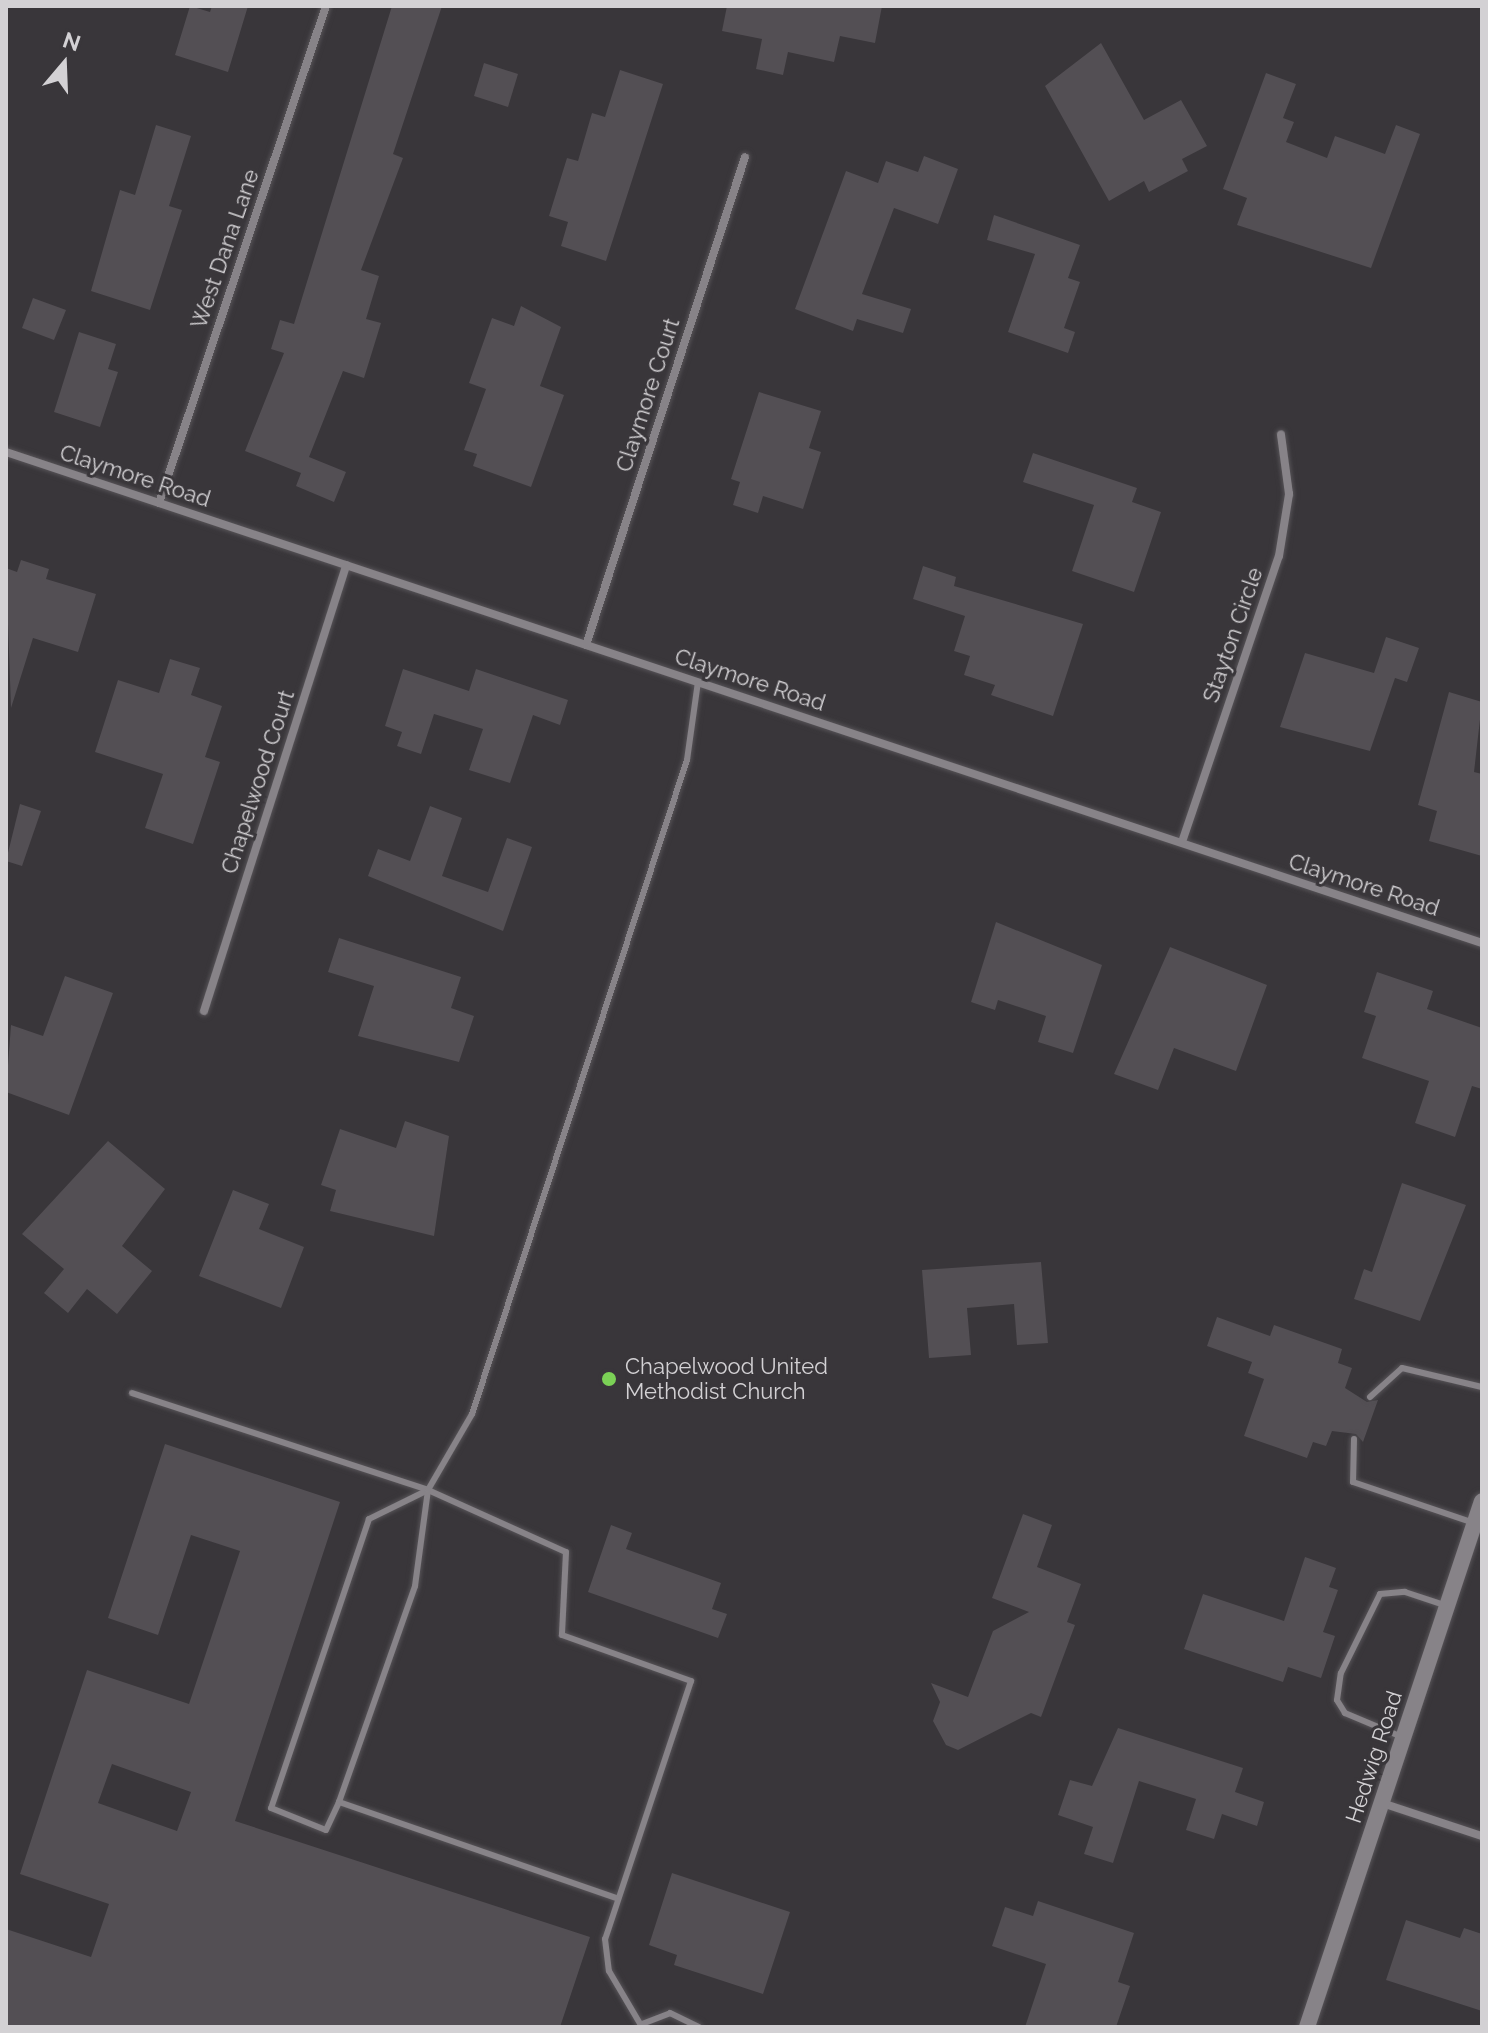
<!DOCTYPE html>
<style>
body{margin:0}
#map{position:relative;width:1488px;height:2033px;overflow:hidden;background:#39363a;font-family:Raleway,sans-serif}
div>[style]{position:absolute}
.building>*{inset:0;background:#534f54}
.roads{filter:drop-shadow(0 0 2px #565357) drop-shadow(0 0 2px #565357)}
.lane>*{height:6px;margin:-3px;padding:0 3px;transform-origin:3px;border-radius:3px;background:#878388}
.street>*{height:8px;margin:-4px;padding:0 4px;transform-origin:4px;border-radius:4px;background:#878388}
.secondary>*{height:16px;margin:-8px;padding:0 8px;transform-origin:8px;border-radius:8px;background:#878388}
.dots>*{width:22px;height:22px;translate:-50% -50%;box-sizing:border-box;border:4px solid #39363a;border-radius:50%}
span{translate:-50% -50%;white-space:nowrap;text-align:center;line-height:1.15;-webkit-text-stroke:6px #39363a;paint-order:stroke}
.street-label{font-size:22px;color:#d3d1d4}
.poi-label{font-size:22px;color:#d3d1d4}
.left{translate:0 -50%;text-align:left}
.frame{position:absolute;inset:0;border:8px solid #d3d1d4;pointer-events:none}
.north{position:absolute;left:24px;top:24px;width:80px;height:80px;-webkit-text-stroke:6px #39363a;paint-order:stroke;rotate:19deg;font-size:22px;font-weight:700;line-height:32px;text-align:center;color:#d3d1d4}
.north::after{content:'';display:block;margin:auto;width:28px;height:36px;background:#d3d1d4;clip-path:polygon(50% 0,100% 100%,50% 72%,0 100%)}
</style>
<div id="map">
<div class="building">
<i style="clip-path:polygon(190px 6px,210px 12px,212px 6px,248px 6px,228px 72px,175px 55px)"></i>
<i style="clip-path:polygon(392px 6px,442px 6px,393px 154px,403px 158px,361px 270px,379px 276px,366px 319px,381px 323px,364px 378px,343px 371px,309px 457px,346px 472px,334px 502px,296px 486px,301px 473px,245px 451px,284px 353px,271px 349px,280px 320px,294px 324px)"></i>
<i style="clip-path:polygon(727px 6px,882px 6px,875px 43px,840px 36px,834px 62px,788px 52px,783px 75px,756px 69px,762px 39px,722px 31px)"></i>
<i style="clip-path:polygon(1101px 43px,1144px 120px,1181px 100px,1207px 146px,1182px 159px,1188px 171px,1149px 192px,1144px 181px,1109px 201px,1045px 86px)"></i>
<i style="clip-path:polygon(484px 63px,518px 74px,508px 107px,474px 96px)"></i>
<i style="clip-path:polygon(620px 70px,663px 84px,606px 261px,561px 246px,568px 222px,549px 216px,567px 158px,578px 161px,592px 113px,605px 117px)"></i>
<i style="clip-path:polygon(1266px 73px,1296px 84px,1283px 118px,1294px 122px,1286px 142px,1327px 158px,1335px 136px,1385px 154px,1396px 125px,1420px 134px,1371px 268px,1237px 225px,1247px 198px,1223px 189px)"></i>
<i style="clip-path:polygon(156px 125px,191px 136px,169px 206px,182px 210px,150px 310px,91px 291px,120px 190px,135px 195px)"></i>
<i style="clip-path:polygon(924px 156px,958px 169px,938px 224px,894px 208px,862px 294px,911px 309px,903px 333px,857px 319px,853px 331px,795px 309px,846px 171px,878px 183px,886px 161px,918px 172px)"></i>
<i style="clip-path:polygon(994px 215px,1080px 245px,1068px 278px,1080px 282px,1064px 328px,1075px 332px,1068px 353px,1008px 332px,1035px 254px,987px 240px)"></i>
<i style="clip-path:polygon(33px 298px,66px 310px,54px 340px,22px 328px)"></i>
<i style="clip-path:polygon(521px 306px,561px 327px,540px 386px,564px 395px,531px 487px,473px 466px,477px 454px,464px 450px,486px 389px,469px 383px,492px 318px,514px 326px)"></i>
<i style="clip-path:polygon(79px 332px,116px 344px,108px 369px,118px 372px,100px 427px,54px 412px)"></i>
<i style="clip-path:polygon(759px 392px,821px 411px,809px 448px,821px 452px,803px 509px,763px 496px,758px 513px,733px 505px,740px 482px,731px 479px)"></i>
<i style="clip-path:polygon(1033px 453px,1137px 488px,1132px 502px,1161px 512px,1134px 592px,1072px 571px,1094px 505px,1023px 482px)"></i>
<i style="clip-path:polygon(21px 560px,49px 569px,46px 579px,96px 594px,78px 652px,33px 638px,11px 708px,6px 568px,17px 572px)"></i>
<i style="clip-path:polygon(923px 566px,956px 577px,954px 586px,1083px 624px,1053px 716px,991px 695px,995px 685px,964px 675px,970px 656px,954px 651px,965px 616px,913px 599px)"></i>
<i style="clip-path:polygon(1386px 637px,1419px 648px,1407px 682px,1395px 678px,1370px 751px,1280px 727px,1305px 653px,1374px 673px)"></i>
<i style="clip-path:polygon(170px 659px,200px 668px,191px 695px,222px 706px,205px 757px,220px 762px,193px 844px,145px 828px,163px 774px,95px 752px,118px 680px,159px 693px)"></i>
<i style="clip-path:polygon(403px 669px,469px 691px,476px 669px,568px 700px,560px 725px,533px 715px,510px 783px,469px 770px,483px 729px,434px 714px,421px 754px,397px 746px,402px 732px,385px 726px)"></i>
<i style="clip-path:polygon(1449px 692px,1482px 702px,1474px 772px,1482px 774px,1482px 856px,1429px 841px,1437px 811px,1418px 805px)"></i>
<i style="clip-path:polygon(20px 804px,41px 811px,22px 866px,6px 861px)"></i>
<i style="clip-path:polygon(430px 806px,462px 818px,442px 876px,488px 892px,507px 838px,532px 847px,503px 931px,368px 876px,378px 849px,410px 861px)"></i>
<i style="clip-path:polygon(996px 922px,1102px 965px,1073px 1053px,1038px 1042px,1046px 1016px,998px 1000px,995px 1010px,971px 1002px)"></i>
<i style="clip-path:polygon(339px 938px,461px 977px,451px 1008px,474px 1016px,459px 1062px,358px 1036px,374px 986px,328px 972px)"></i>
<i style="clip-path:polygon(1170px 947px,1267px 985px,1236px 1071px,1174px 1048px,1158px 1090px,1114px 1074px)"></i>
<i style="clip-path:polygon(1377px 972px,1433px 991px,1427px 1009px,1482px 1028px,1482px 1089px,1472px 1086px,1455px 1137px,1415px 1123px,1429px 1081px,1362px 1058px,1376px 1016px,1364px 1012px)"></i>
<i style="clip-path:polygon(65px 976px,113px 993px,69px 1115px,6px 1092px,11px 1025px,43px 1036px)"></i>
<i style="clip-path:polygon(405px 1121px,449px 1136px,434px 1236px,330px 1211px,336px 1190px,321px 1185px,340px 1129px,396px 1148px)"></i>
<i style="clip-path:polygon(108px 1141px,165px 1189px,122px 1246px,152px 1271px,117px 1314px,87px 1289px,68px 1313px,44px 1293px,64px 1269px,22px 1234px)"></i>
<i style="clip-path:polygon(1402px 1183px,1466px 1205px,1420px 1321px,1354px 1299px,1364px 1269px,1372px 1272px)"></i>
<i style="clip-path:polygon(233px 1190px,269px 1204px,259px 1229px,304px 1247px,281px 1308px,199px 1276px)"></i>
<i style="clip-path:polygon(1041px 1262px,1048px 1343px,1017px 1345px,1014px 1304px,967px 1308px,971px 1355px,929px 1358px,922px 1270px)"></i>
<i style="clip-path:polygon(1217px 1317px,1270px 1336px,1274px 1325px,1342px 1349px,1338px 1363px,1352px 1368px,1345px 1388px,1367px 1402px,1378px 1400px,1363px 1442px,1356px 1434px,1332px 1431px,1326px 1446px,1313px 1442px,1307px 1458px,1244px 1436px,1264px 1379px,1248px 1373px,1252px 1362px,1207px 1346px)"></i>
<i style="clip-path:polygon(evenodd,165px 1444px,340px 1502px,235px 1821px,590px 1937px,560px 2027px,6px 2027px,6px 1929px,91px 1957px,109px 1904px,20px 1874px,87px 1670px,189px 1704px,240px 1551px,191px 1535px,158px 1635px,108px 1618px,165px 1444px,112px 1764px,191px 1792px,177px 1831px,98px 1803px,112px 1764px)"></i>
<i style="clip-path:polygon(1023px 1514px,1052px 1525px,1037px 1567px,1081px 1584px,1067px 1622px,1075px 1625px,1041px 1717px,1031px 1713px,958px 1750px,946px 1745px,933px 1721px,940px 1702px,931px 1683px,968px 1697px,993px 1631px,1029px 1612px,992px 1598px)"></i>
<i style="clip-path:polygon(611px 1525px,632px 1533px,626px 1549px,721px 1583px,712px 1609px,727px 1614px,718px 1638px,588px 1592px)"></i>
<i style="clip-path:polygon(1305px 1557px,1336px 1568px,1329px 1587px,1338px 1590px,1323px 1632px,1335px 1636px,1321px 1678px,1288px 1667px,1283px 1682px,1184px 1649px,1203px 1594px,1284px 1621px)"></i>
<i style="clip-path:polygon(1118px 1728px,1243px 1768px,1235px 1792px,1264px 1802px,1257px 1826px,1222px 1814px,1214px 1839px,1186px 1830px,1196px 1799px,1139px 1781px,1113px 1863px,1084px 1854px,1093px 1827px,1058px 1815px,1070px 1780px,1092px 1786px)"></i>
<i style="clip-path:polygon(672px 1873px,790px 1912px,763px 1994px,674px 1965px,677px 1955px,649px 1945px)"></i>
<i style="clip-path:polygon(1038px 1901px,1134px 1933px,1118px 1982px,1130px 1986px,1116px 2027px,1025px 2027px,1046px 1964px,992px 1946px,1005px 1907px,1033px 1916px)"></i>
<i style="clip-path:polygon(1406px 1920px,1460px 1938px,1464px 1928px,1482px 1934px,1482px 2011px,1386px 1980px)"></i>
</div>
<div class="roads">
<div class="lane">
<i style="left:132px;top:1393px;width:311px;rotate:18.1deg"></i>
<i style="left:428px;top:1490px;width:151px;rotate:24.2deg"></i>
<i style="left:566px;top:1552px;width:83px;rotate:92.8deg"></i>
<i style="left:562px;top:1635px;width:137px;rotate:19.6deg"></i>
<i style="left:691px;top:1681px;width:272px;rotate:108.4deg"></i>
<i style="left:605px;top:1939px;width:32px;rotate:83deg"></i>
<i style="left:609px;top:1971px;width:65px;rotate:59.5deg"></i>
<i style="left:1370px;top:1397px;width:43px;rotate:-42.2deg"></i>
<i style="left:1402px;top:1368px;width:82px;rotate:13.4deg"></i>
<i style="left:1354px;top:1439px;width:43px;rotate:91.3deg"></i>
<i style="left:1353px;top:1482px;width:125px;rotate:18.7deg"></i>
<i style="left:428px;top:1490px;width:66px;rotate:153.8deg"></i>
<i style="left:369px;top:1519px;width:305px;rotate:108.7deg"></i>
<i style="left:271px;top:1808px;width:59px;rotate:21.8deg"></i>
<i style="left:326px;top:1830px;width:31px;rotate:-65deg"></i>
<i style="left:339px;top:1802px;width:229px;rotate:-70.6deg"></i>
<i style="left:415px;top:1586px;width:97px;rotate:-82.3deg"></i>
<i style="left:428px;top:1490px;width:88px;rotate:-59.9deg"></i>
<i style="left:472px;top:1414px;width:688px;rotate:-71.8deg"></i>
<i style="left:687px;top:760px;width:79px;rotate:-82deg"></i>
<i style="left:1402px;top:1737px;width:62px;rotate:-157.2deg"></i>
<i style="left:1345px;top:1713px;width:15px;rotate:-122deg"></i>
<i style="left:1337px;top:1700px;width:27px;rotate:-82deg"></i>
<i style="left:1341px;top:1673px;width:88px;rotate:-63.7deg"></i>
<i style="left:1380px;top:1594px;width:25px;rotate:-5deg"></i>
<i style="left:1405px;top:1592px;width:41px;rotate:18.4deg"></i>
<i style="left:339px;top:1802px;width:293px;rotate:19.1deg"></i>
<i style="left:642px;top:2024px;width:30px;rotate:-21deg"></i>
<i style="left:670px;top:2013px;width:32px;rotate:26deg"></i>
</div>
<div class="street">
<i style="left:6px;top:452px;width:1556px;rotate:18.4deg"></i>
<i style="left:159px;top:503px;width:524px;rotate:-71.43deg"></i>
<i style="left:586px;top:645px;width:513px;rotate:-71.95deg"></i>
<i style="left:1182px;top:842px;width:302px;rotate:-71.3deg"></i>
<i style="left:1279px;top:556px;width:63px;rotate:-80.8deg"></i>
<i style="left:1289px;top:494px;width:60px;rotate:-97.7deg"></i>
<i style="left:204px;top:1011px;width:468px;rotate:-72.3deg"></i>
<i style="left:1382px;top:1803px;width:105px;rotate:18.3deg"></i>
</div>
<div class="secondary">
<i style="left:1307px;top:2027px;width:554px;rotate:-71.6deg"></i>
</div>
</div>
<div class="dots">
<i style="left:609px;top:1379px;background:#7bd156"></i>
</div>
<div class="street-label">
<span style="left:225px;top:249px;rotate:-71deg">West Dana Lane</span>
<span style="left:648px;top:395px;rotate:-72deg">Claymore Court</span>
<span style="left:135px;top:476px;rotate:18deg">Claymore Road</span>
<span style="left:1233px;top:635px;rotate:-71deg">Stayton Circle</span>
<span style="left:750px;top:680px;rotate:18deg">Claymore Road</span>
<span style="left:258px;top:782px;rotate:-72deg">Chapelwood Court</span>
<span style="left:1364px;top:885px;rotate:18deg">Claymore Road</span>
<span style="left:1374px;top:1757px;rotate:-72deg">Hedwig Road</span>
</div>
<div class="poi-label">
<span class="left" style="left:625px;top:1379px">Chapelwood United<br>Methodist Church</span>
</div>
<div class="frame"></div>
<div class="north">N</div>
</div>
